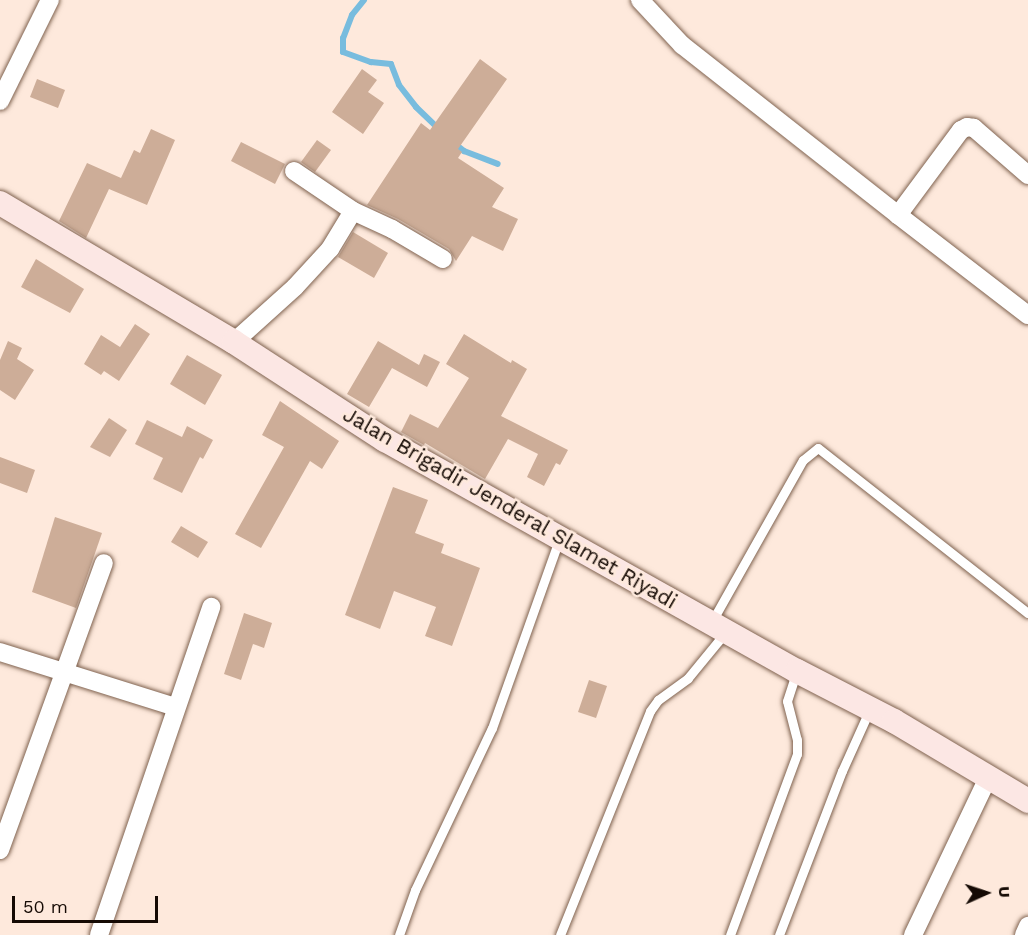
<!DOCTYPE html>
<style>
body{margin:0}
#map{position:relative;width:1028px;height:935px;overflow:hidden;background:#fee9dc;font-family:"Work Sans",sans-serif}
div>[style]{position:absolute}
.stream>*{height:6px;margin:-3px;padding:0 3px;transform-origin:3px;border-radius:3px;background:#78bcde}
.building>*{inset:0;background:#cdad98}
.roads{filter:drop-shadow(0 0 2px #7f624f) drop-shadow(0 0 2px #7f624f)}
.service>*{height:9px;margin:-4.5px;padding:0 4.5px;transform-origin:4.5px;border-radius:4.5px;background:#fff}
.minor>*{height:18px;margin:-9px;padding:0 9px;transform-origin:9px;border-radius:9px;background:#fff}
.secondary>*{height:24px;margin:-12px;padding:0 12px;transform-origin:12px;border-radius:12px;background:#fce7e4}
span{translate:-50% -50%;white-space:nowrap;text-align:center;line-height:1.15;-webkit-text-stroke:5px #fee9dc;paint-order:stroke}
.street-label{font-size:21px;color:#150a04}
.north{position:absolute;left:956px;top:863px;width:60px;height:60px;-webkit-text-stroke:4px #fee9dc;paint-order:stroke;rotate:87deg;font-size:16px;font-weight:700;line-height:24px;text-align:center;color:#150a04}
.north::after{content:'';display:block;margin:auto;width:21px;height:27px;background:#150a04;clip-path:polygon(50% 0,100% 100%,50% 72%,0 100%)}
.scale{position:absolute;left:12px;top:896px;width:146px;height:27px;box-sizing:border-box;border:3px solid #150a04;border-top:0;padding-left:8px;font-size:18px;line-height:21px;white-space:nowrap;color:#150a04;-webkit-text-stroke:4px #fee9dc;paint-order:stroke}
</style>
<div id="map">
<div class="stream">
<i style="left:364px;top:0;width:19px;rotate:129deg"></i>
<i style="left:352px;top:15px;width:25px;rotate:111deg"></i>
<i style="left:343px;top:38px;width:14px;rotate:90deg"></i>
<i style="left:343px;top:52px;width:30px;rotate:20deg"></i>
<i style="left:371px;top:62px;width:20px;rotate:6deg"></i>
<i style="left:391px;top:64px;width:22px;rotate:69deg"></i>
<i style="left:399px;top:85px;width:28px;rotate:52deg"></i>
<i style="left:416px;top:107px;width:33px;rotate:44deg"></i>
<i style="left:454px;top:143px;width:13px;rotate:39deg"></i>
<i style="left:464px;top:151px;width:36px;rotate:21deg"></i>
</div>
<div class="building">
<i style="clip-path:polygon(480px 59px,507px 79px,458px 149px,462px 152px,458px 158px,504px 188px,492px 207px,518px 219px,503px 251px,472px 236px,456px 261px,449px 249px,398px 219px,367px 205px,421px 123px,430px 130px)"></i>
<i style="clip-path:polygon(362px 69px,377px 80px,368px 92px,384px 103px,363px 134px,332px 112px)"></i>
<i style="clip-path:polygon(37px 79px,65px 90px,58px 108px,30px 97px)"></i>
<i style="clip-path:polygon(151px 129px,175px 140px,147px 205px,109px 189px,86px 238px,59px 221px,87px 163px,121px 178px,134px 150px,140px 153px)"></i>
<i style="clip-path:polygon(317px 140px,331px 150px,315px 172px,301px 162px)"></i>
<i style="clip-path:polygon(241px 142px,285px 164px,275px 184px,231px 161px)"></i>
<i style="clip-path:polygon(353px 232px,388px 253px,374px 278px,338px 257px)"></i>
<i style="clip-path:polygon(36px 259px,84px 289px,70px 313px,21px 287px)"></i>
<i style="clip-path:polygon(135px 324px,150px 334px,119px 381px,104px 371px,101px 375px,84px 364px,101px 335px,120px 347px)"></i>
<i style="clip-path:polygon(464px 334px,511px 363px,512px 360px,527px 369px,501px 416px,568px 450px,560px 465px,556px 463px,544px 486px,527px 477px,538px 454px,508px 439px,485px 479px,425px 443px,424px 445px,401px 432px,410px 414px,438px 428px,469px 378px,446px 364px)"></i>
<i style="clip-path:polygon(8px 341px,22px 348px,17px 359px,34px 370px,15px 400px,0 390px,0 360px)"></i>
<i style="clip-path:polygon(378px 341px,419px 365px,424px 354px,440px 362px,427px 387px,392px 368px,369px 407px,347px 394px)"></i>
<i style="clip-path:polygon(187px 355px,222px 375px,205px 405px,170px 384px)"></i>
<i style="clip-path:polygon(280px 401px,339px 441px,322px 469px,310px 461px,261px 548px,235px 534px,284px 447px,262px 435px)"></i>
<i style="clip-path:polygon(109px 418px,127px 430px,110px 457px,90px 447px)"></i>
<i style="clip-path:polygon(147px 420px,182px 437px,187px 426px,213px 440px,203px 459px,200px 457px,182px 493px,153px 479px,163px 458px,135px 444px)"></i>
<i style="clip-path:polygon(0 457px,35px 470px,27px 493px,0 483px)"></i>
<i style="clip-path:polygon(393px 487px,428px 500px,415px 533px,444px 544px,441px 553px,480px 568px,452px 646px,425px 636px,436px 607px,394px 591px,380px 629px,345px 615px)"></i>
<i style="clip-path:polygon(55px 517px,102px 533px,76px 608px,32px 592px)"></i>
<i style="clip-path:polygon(181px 526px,208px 542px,198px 558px,171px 542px)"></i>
<i style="clip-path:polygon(244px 613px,272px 623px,264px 648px,253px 644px,241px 680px,224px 674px)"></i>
<i style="clip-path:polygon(589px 680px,607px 686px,596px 718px,578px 712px)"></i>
</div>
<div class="roads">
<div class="service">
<i style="left:711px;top:623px;width:187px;rotate:-60.6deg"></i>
<i style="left:803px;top:460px;width:19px;rotate:-39deg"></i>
<i style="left:818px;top:448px;width:267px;rotate:38.2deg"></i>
<i style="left:399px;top:935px;width:48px;rotate:-70.4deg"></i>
<i style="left:415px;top:890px;width:179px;rotate:-64.6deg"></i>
<i style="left:492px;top:728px;width:200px;rotate:-70.4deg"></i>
<i style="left:560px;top:935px;width:241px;rotate:-68.1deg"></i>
<i style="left:650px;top:711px;width:14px;rotate:-54deg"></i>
<i style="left:658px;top:700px;width:37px;rotate:-36deg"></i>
<i style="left:688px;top:678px;width:58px;rotate:-50.6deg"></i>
<i style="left:730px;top:935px;width:193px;rotate:-69.7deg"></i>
<i style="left:797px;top:754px;width:14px;rotate:-90deg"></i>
<i style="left:797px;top:740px;width:40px;rotate:-104.4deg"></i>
<i style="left:787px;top:701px;width:32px;rotate:-72deg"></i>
<i style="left:779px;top:935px;width:176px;rotate:-69deg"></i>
<i style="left:842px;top:771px;width:66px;rotate:-65.8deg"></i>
</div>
<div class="minor">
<i style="left:640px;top:0;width:62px;rotate:47deg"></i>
<i style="left:682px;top:45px;width:275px;rotate:38.2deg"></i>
<i style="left:0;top:101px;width:113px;rotate:-63.7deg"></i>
<i style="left:294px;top:171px;width:71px;rotate:34.1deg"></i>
<i style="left:353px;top:211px;width:43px;rotate:24.8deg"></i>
<i style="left:392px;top:229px;width:59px;rotate:30.5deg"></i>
<i style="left:1028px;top:175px;width:72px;rotate:-139deg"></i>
<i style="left:974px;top:128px;width:7px;rotate:-172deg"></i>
<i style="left:967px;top:127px;width:7px;rotate:153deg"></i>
<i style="left:961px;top:130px;width:106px;rotate:126.5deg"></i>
<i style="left:898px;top:215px;width:164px;rotate:37.6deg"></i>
<i style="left:234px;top:342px;width:82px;rotate:-42deg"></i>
<i style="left:295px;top:287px;width:52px;rotate:-47.4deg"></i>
<i style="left:330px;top:249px;width:44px;rotate:-58.8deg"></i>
<i style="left:0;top:652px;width:183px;rotate:17.4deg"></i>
<i style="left:0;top:850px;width:305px;rotate:-70.1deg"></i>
<i style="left:99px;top:935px;width:347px;rotate:-71.1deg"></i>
<i style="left:913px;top:935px;width:174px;rotate:-64.5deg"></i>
<i style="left:1024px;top:935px;width:10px;rotate:-66deg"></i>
</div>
<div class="secondary">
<i style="left:0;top:203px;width:272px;rotate:30.7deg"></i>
<i style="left:234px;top:342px;width:180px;rotate:33deg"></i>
<i style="left:385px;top:440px;width:472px;rotate:29.3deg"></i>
<i style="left:797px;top:671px;width:109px;rotate:27.3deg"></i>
<i style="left:894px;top:721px;width:156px;rotate:30.8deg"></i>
</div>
</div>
<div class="street-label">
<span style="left:510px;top:508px;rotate:30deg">Jalan Brigadir Jenderal Slamet Riyadi</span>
</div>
<div class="north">U</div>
<div class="scale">50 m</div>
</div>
